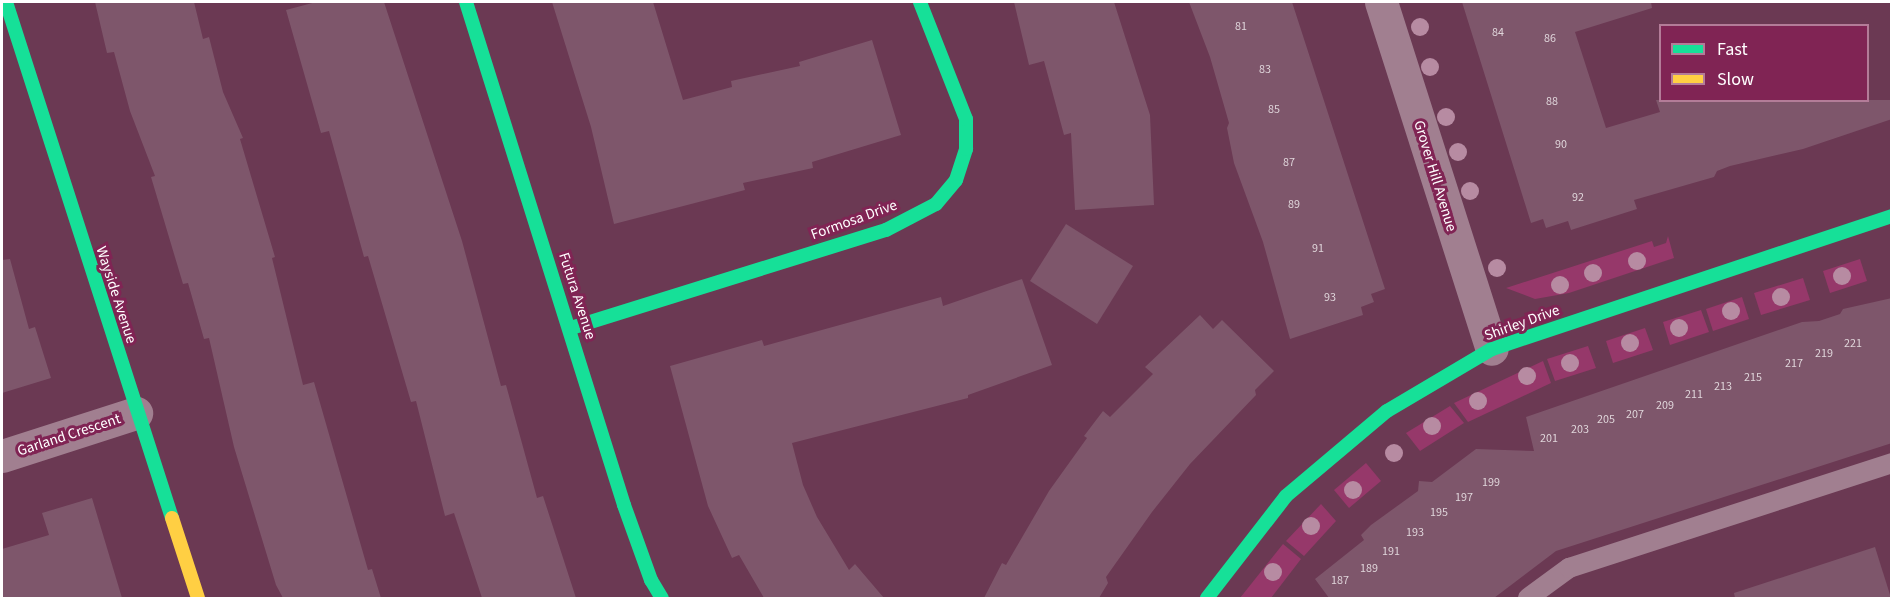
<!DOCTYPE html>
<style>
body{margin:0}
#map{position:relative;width:1893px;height:600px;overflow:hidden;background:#6b3953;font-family:"Source Sans 3",sans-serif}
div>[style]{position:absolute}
.green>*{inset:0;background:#96386a}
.building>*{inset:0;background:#7e566b}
.lane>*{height:20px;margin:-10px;padding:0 10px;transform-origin:10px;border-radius:10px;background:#a17f90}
.street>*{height:33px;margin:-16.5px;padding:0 16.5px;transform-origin:16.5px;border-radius:16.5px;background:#a17f90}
.fast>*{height:14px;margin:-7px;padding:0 7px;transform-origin:7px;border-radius:7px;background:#16e098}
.slow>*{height:14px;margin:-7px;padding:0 7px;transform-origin:7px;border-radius:7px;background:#ffcf43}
.trees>*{width:18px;height:18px;margin:-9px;border-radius:50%;background:#b78ba2}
span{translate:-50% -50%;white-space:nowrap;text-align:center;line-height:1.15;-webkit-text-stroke:6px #802454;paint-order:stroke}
.number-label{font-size:12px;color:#dfd5da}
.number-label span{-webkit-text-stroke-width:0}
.street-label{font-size:15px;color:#fff}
.frame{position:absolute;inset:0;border:3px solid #fff;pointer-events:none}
.legend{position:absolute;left:1659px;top:24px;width:210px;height:78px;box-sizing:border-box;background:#802454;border:2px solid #b37c98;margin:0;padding:8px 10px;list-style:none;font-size:18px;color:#fff}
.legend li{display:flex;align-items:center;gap:12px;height:30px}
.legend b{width:30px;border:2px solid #b37c98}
</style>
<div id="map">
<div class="green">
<i style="clip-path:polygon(1668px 236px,1674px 258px,1569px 293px,1535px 299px,1506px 288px,1652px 241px,1654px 247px,1666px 243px)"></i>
<i style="clip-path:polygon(1860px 259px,1867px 281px,1830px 293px,1823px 271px)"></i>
<i style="clip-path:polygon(1803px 278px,1810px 300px,1761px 315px,1754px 293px)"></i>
<i style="clip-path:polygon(1742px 297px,1749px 319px,1713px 331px,1706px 309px)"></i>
<i style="clip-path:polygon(1701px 310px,1709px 332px,1670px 345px,1663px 322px)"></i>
<i style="clip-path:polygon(1645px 328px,1653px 350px,1613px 363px,1606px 341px)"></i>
<i style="clip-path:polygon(1588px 346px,1596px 368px,1555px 381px,1547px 359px)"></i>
<i style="clip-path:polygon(1543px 361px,1551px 383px,1468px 422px,1454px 403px)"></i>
<i style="clip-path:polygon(1450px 406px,1464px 423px,1420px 451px,1406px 433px)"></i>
<i style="clip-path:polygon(1366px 463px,1381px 481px,1349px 508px,1334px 490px)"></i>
<i style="clip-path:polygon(1321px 504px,1336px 521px,1304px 556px,1286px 541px)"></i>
<i style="clip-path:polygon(1283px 544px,1301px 559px,1271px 598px,1240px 598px)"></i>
</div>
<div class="building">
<i style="clip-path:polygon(95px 2px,194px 2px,203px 39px,209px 37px,223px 92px,243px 138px,240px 139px,275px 257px,272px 258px,303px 385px,314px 382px,368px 570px,372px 569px,381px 598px,283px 598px,276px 585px,234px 447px,209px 338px,204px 339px,188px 283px,183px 284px,151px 177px,155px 176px,130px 111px,114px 52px,107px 53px)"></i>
<i style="clip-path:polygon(316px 2px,384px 2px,462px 241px,501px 386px,506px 385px,537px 498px,543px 496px,576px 598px,482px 598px,454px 513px,445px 516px,416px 401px,411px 402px,368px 256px,364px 257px,329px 131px,321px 133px,286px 10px)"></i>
<i style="clip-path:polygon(552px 2px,653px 2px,683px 100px,732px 87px,731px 81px,800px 66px,799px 62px,872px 40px,901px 135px,812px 162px,813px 168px,743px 183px,745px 190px,614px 224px,591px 127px)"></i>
<i style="clip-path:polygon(1014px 2px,1114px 2px,1150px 115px,1154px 205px,1075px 210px,1071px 133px,1064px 135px,1044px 61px,1029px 65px)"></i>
<i style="clip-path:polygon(1189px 2px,1292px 2px,1385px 289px,1371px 294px,1374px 302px,1361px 307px,1363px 315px,1290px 339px,1263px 242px,1234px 163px,1227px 128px,1229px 123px,1210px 57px)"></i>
<i style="clip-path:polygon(1462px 2px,1651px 2px,1652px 8px,1575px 32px,1606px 128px,1660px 112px,1656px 100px,1892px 100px,1892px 119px,1803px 149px,1730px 166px,1717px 171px,1714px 177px,1634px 200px,1637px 209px,1571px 230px,1568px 221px,1546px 228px,1543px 219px,1531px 223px)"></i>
<i style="clip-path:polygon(1066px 224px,1133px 266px,1097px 324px,1030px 281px)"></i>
<i style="clip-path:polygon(10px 259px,29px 329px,35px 327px,51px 378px,2px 393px,2px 260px)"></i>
<i style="clip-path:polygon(1022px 279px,1052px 365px,968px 395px,968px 398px,792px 443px,803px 485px,817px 517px,849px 570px,855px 564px,884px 598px,764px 598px,739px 555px,732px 558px,708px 506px,670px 366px,762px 340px,764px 346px,941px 297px,943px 306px)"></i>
<i style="clip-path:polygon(1892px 298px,1892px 443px,1556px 551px,1494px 598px,1329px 598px,1315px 579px,1364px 540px,1361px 535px,1371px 525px,1418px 491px,1419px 481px,1432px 482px,1476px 449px,1534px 451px,1526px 417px,1802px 322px,1819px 321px,1840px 314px,1843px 309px)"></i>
<i style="clip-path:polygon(1200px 315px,1213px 329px,1222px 320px,1274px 371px,1255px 390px,1256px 395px,1190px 464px,1152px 512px,1106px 577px,1108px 583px,1099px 598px,984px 598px,1002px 563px,1006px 565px,1049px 491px,1087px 438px,1084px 436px,1103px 411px,1110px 417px,1153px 374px,1145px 367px)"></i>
<i style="clip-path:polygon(92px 498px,122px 598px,2px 598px,2px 549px,49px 535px,42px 513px)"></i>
<i style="clip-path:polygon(1875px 547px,1891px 598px,1735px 598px,1734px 593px)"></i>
</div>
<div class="lane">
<i style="left:1528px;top:598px;width:51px;rotate:-36.2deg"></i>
<i style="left:1569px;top:568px;width:340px;rotate:-18deg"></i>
</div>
<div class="street">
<i style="left:1381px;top:2px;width:364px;rotate:72.3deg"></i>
<i style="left:2px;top:456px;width:141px;rotate:-17.8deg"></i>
</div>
<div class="fast">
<i style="left:6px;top:2px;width:542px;rotate:72.17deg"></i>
<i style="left:466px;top:2px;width:527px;rotate:72.56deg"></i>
<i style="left:624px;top:505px;width:80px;rotate:70.2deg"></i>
<i style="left:651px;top:580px;width:21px;rotate:59deg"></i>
<i style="left:571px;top:328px;width:330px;rotate:-17.3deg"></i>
<i style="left:886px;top:230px;width:56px;rotate:-27.5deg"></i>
<i style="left:936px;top:204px;width:31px;rotate:-50deg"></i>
<i style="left:956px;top:180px;width:33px;rotate:-72deg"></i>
<i style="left:966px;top:149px;width:30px;rotate:-90deg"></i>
<i style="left:966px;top:119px;width:126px;rotate:-111.5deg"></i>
<i style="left:1207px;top:598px;width:129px;rotate:-52.2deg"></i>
<i style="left:1286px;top:496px;width:132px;rotate:-40.1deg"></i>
<i style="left:1387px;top:411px;width:122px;rotate:-30.6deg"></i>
<i style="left:1492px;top:349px;width:422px;rotate:-18.4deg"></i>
</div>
<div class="slow">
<i style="left:172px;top:518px;width:84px;rotate:72deg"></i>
</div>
<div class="trees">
<i style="left:1420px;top:27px"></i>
<i style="left:1430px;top:67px"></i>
<i style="left:1446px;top:117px"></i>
<i style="left:1458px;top:152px"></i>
<i style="left:1470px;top:191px"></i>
<i style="left:1637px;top:261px"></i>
<i style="left:1497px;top:268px"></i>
<i style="left:1593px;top:273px"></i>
<i style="left:1842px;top:276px"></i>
<i style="left:1560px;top:285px"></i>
<i style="left:1781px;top:297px"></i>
<i style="left:1731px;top:311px"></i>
<i style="left:1679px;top:328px"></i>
<i style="left:1630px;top:343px"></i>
<i style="left:1570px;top:363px"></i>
<i style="left:1527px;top:376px"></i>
<i style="left:1478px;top:401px"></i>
<i style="left:1432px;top:426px"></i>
<i style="left:1394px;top:453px"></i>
<i style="left:1353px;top:490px"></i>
<i style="left:1311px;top:526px"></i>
<i style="left:1273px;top:572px"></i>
</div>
<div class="number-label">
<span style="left:1241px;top:27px">81</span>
<span style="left:1498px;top:33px">84</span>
<span style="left:1550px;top:39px">86</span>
<span style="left:1265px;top:70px">83</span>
<span style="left:1552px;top:102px">88</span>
<span style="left:1274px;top:110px">85</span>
<span style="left:1561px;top:145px">90</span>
<span style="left:1289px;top:163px">87</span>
<span style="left:1578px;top:198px">92</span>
<span style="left:1294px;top:205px">89</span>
<span style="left:1318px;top:249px">91</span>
<span style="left:1330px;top:298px">93</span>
<span style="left:1853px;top:344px">221</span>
<span style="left:1824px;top:354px">219</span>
<span style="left:1794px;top:364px">217</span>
<span style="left:1753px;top:378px">215</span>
<span style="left:1723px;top:387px">213</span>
<span style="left:1694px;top:395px">211</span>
<span style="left:1665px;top:406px">209</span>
<span style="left:1635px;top:415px">207</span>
<span style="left:1606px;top:420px">205</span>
<span style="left:1580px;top:430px">203</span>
<span style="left:1549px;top:439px">201</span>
<span style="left:1491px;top:483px">199</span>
<span style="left:1464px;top:498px">197</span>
<span style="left:1439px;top:513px">195</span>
<span style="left:1415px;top:533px">193</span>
<span style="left:1391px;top:552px">191</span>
<span style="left:1369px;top:569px">189</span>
<span style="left:1340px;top:581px">187</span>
</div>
<div class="street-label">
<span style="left:1435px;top:176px;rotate:73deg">Grover Hill Avenue</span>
<span style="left:854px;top:220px;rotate:-20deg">Formosa Drive</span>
<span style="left:116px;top:295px;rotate:72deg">Wayside Avenue</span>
<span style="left:577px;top:296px;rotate:72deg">Futura Avenue</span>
<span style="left:1522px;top:323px;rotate:-20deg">Shirley Drive</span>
<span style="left:69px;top:435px;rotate:-18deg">Garland Crescent</span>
</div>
<div class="frame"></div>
<ul class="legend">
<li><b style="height:8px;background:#16e098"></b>Fast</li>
<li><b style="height:8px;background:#ffcf43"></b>Slow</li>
</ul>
</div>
